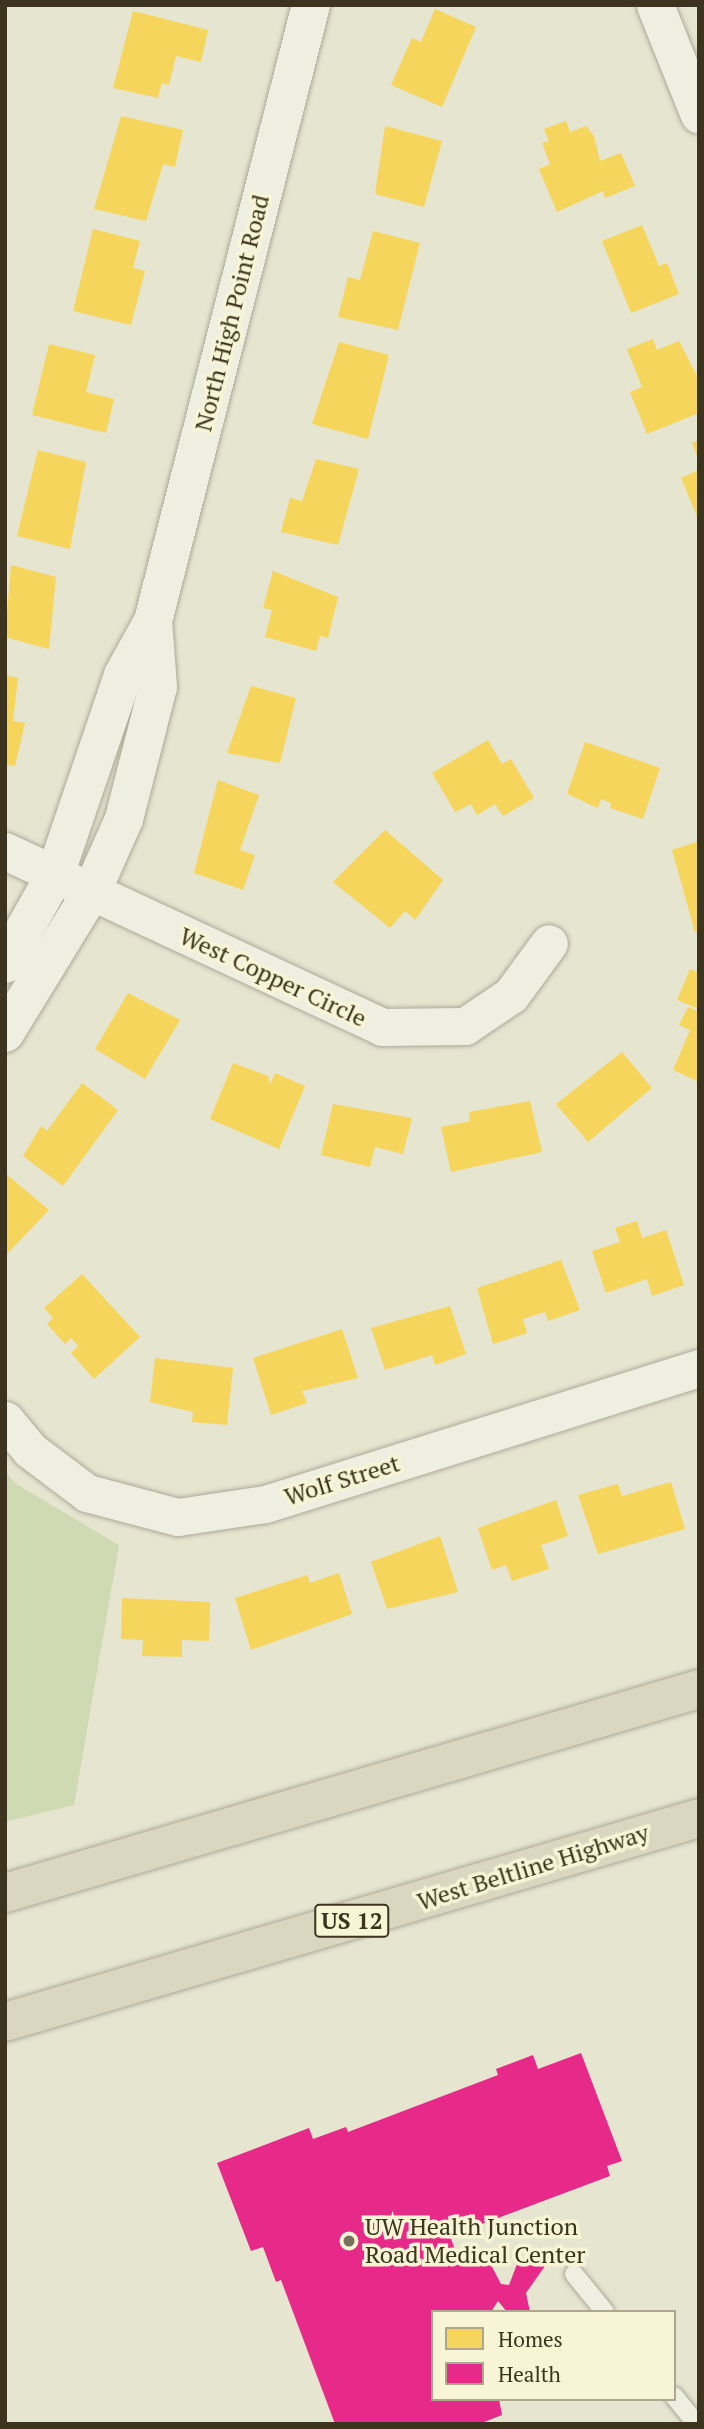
<!DOCTYPE html>
<style>
body{margin:0}
#map{position:relative;width:704px;height:2429px;overflow:hidden;background:#e6e5d0;font-family:"PT Serif",serif}
div>[style]{position:absolute}
.green>*{inset:0;background:#cfd9b2}
.homes>*{inset:0;background:#f6d55c}
.health>*{inset:0;background:#e7298a}
.roads{filter:drop-shadow(0 0 2px #aca998) drop-shadow(0 0 2px #aca998)}
.service>*{height:18px;margin:-9px;padding:0 9px;transform-origin:9px;border-radius:9px;background:#eeeee1}
.minor>*{height:37px;margin:-18.5px;padding:0 18.5px;transform-origin:18.5px;border-radius:18.5px;background:#eeeee1}
.tertiary>*{height:38px;margin:-19px;padding:0 19px;transform-origin:19px;border-radius:19px;background:#eeeee1}
.motorway>*{height:38px;margin:-19px;padding:0 19px;transform-origin:19px;border-radius:19px;background:#dad6c0}
.dots>*{width:19px;height:19px;translate:-50% -50%;box-sizing:border-box;border:4px solid #f7f5d6;border-radius:50%}
span{translate:-50% -50%;white-space:nowrap;text-align:center;line-height:1.15;-webkit-text-stroke:7px #f7f5d6;paint-order:stroke}
.shield-label span{padding:2px 5px;background:#f7f5d6;border:2px solid;border-radius:5px;-webkit-text-stroke-width:0}
.shield-label{font-size:23px;color:#3c341f;font-weight:700}
.street-label{font-size:24px;color:#3c341f}
.poi-label{font-size:24px;color:#3c341f}
.left{translate:0 -50%;text-align:left}
.frame{position:absolute;inset:0;border:7px solid #3c341f;pointer-events:none}
.legend{position:absolute;left:431px;top:2310px;width:245px;height:91px;box-sizing:border-box;background:#f7f5d6;border:2px solid #aca88d;margin:0;padding:9px 12px;list-style:none;font-size:21px;color:#3c341f}
.legend li{display:flex;align-items:center;gap:14px;height:35px}
.legend b{width:35px;border:2px solid #aca88d}
</style>
<div id="map">
<div class="green">
<i style="clip-path:polygon(5px 1471px,16px 1484px,119px 1545px,74px 1805px,5px 1822px)"></i>
</div>
<div class="homes">
<i style="clip-path:polygon(435px 9px,476px 27px,442px 107px,391px 85px,412px 38px,421px 42px)"></i>
<i style="clip-path:polygon(133px 11px,208px 30px,201px 62px,176px 56px,169px 85px,162px 83px,158px 98px,113px 88px)"></i>
<i style="clip-path:polygon(121px 116px,183px 130px,175px 167px,163px 164px,146px 221px,94px 209px)"></i>
<i style="clip-path:polygon(566px 121px,570px 132px,586px 126px,594px 136px,600px 161px,621px 153px,635px 186px,605px 198px,603px 191px,557px 212px,539px 169px,550px 164px,542px 143px,549px 141px,544px 129px)"></i>
<i style="clip-path:polygon(385px 126px,442px 141px,424px 207px,375px 194px)"></i>
<i style="clip-path:polygon(642px 225px,659px 266px,667px 263px,679px 294px,631px 313px,602px 241px)"></i>
<i style="clip-path:polygon(93px 229px,140px 241px,133px 268px,145px 271px,131px 325px,73px 311px)"></i>
<i style="clip-path:polygon(373px 231px,420px 243px,398px 330px,338px 317px,348px 277px,360px 280px)"></i>
<i style="clip-path:polygon(653px 339px,657px 350px,679px 341px,699px 380px,699px 413px,647px 434px,630px 392px,642px 387px,627px 349px)"></i>
<i style="clip-path:polygon(339px 342px,389px 355px,368px 439px,312px 424px)"></i>
<i style="clip-path:polygon(49px 344px,95px 355px,86px 392px,114px 399px,106px 433px,32px 415px)"></i>
<i style="clip-path:polygon(699px 440px,699px 461px,692px 443px)"></i>
<i style="clip-path:polygon(38px 450px,86px 462px,70px 549px,17px 536px)"></i>
<i style="clip-path:polygon(316px 459px,359px 469px,338px 545px,281px 532px,290px 498px,302px 501px)"></i>
<i style="clip-path:polygon(699px 470px,699px 521px,681px 478px)"></i>
<i style="clip-path:polygon(11px 565px,56px 577px,49px 649px,5px 637px)"></i>
<i style="clip-path:polygon(273px 571px,338px 597px,328px 638px,320px 636px,316px 651px,265px 637px,272px 610px,263px 608px)"></i>
<i style="clip-path:polygon(5px 675px,18px 678px,13px 721px,25px 723px,15px 766px,5px 764px)"></i>
<i style="clip-path:polygon(251px 686px,296px 698px,280px 763px,227px 753px)"></i>
<i style="clip-path:polygon(488px 740px,502px 764px,511px 759px,534px 798px,503px 816px,495px 804px,477px 815px,471px 804px,455px 812px,432px 773px)"></i>
<i style="clip-path:polygon(585px 742px,660px 768px,643px 819px,610px 808px,611px 803px,601px 799px,598px 808px,567px 794px)"></i>
<i style="clip-path:polygon(218px 780px,259px 795px,240px 850px,255px 855px,243px 890px,194px 873px)"></i>
<i style="clip-path:polygon(385px 830px,443px 880px,415px 920px,405px 911px,390px 928px,333px 882px)"></i>
<i style="clip-path:polygon(699px 841px,699px 931px,695px 932px,672px 850px)"></i>
<i style="clip-path:polygon(690px 969px,699px 973px,699px 1009px,677px 1000px)"></i>
<i style="clip-path:polygon(128px 993px,180px 1020px,145px 1079px,95px 1049px)"></i>
<i style="clip-path:polygon(688px 1007px,699px 1012px,699px 1082px,673px 1070px,690px 1030px,679px 1025px)"></i>
<i style="clip-path:polygon(622px 1052px,652px 1088px,588px 1142px,556px 1104px)"></i>
<i style="clip-path:polygon(233px 1063px,268px 1076px,270px 1084px,275px 1073px,305px 1086px,279px 1149px,210px 1119px)"></i>
<i style="clip-path:polygon(82px 1083px,118px 1110px,63px 1186px,23px 1156px,41px 1126px,47px 1131px)"></i>
<i style="clip-path:polygon(530px 1101px,542px 1152px,451px 1172px,441px 1127px,470px 1121px,469px 1112px)"></i>
<i style="clip-path:polygon(333px 1104px,412px 1118px,403px 1154px,375px 1147px,370px 1167px,321px 1155px)"></i>
<i style="clip-path:polygon(5px 1173px,49px 1210px,5px 1256px)"></i>
<i style="clip-path:polygon(637px 1221px,642px 1238px,666px 1230px,684px 1285px,652px 1296px,647px 1279px,606px 1293px,592px 1251px,620px 1242px,615px 1228px)"></i>
<i style="clip-path:polygon(561px 1260px,580px 1310px,548px 1321px,545px 1312px,523px 1319px,527px 1333px,493px 1344px,477px 1288px)"></i>
<i style="clip-path:polygon(82px 1274px,140px 1337px,94px 1379px,71px 1353px,78px 1346px,71px 1338px,65px 1344px,47px 1324px,53px 1318px,44px 1308px)"></i>
<i style="clip-path:polygon(450px 1306px,466px 1354px,435px 1365px,432px 1355px,385px 1370px,371px 1328px)"></i>
<i style="clip-path:polygon(342px 1329px,358px 1378px,302px 1391px,307px 1403px,271px 1415px,253px 1358px)"></i>
<i style="clip-path:polygon(155px 1358px,233px 1368px,227px 1425px,192px 1422px,193px 1412px,150px 1402px)"></i>
<i style="clip-path:polygon(671px 1482px,685px 1529px,598px 1554px,578px 1495px,618px 1484px,622px 1496px)"></i>
<i style="clip-path:polygon(556px 1500px,568px 1536px,541px 1545px,549px 1569px,512px 1581px,506px 1565px,492px 1570px,478px 1528px)"></i>
<i style="clip-path:polygon(440px 1536px,458px 1592px,387px 1609px,371px 1562px)"></i>
<i style="clip-path:polygon(339px 1573px,352px 1614px,251px 1650px,235px 1598px,307px 1575px,310px 1583px)"></i>
<i style="clip-path:polygon(122px 1598px,210px 1602px,209px 1641px,182px 1640px,182px 1657px,142px 1656px,143px 1640px,121px 1639px)"></i>
</div>
<div class="health">
<i style="clip-path:polygon(581px 2053px,622px 2161px,607px 2166px,610px 2176px,450px 2236px,457px 2255px,471px 2252px,489px 2261px,501px 2284px,509px 2285px,517px 2264px,535px 2249px,545px 2266px,526px 2293px,530px 2312px,507px 2312px,498px 2301px,491px 2312px,433px 2312px,433px 2399px,499px 2399px,502px 2415px,479px 2424px,335px 2424px,281px 2280px,276px 2282px,263px 2247px,251px 2251px,217px 2163px,309px 2128px,313px 2139px,346px 2127px,348px 2132px,498px 2075px,496px 2069px,533px 2055px,538px 2069px)"></i>
</div>
<div class="roads">
<div class="service">
<i style="left:574px;top:2274px;width:49px;rotate:50.8deg"></i>
<i style="left:674px;top:2396px;width:36px;rotate:51deg"></i>
</div>
<div class="minor">
<i style="left:655px;top:5px;width:118px;rotate:68.2deg"></i>
<i style="left:5px;top:851px;width:416px;rotate:25deg"></i>
<i style="left:382px;top:1027px;width:83px;rotate:-0.7deg"></i>
<i style="left:465px;top:1026px;width:55px;rotate:-34deg"></i>
<i style="left:511px;top:995px;width:64px;rotate:-53.8deg"></i>
<i style="left:5px;top:1420px;width:39px;rotate:50deg"></i>
<i style="left:30px;top:1450px;width:71px;rotate:37deg"></i>
<i style="left:87px;top:1493px;width:94px;rotate:14.8deg"></i>
<i style="left:178px;top:1517px;width:88px;rotate:-8.5deg"></i>
<i style="left:265px;top:1504px;width:455px;rotate:-17.4deg"></i>
</div>
<div class="tertiary">
<i style="left:5px;top:964px;width:102px;rotate:-60.7deg"></i>
<i style="left:55px;top:875px;width:211px;rotate:-71.2deg"></i>
<i style="left:123px;top:675px;width:62px;rotate:-60.9deg"></i>
<i style="left:153px;top:621px;width:636px;rotate:-75.61deg"></i>
<i style="left:5px;top:1033px;width:167px;rotate:-58.5deg"></i>
<i style="left:92px;top:891px;width:79px;rotate:-66deg"></i>
<i style="left:124px;top:819px;width:136px;rotate:-75.6deg"></i>
<i style="left:158px;top:687px;width:66px;rotate:-94.3deg"></i>
</div>
<div class="motorway">
<i style="left:5px;top:1893px;width:723px;rotate:-16.38deg"></i>
<i style="left:5px;top:2022px;width:723px;rotate:-16.38deg"></i>
</div>
</div>
<div class="dots">
<i style="left:349px;top:2241px;background:#78725d"></i>
</div>
<div class="shield-label">
<span style="left:352px;top:1921px">US 12</span>
</div>
<div class="street-label">
<span style="left:232px;top:313px;rotate:-76deg">North High Point Road</span>
<span style="left:273px;top:977px;rotate:25deg">West Copper Circle</span>
<span style="left:342px;top:1480px;rotate:-17deg">Wolf Street</span>
<span style="left:533px;top:1867px;rotate:-17deg">West Beltline Highway</span>
</div>
<div class="poi-label">
<span class="left" style="left:365px;top:2241px">UW Health Junction<br>Road Medical Center</span>
</div>
<div class="frame"></div>
<ul class="legend">
<li><b style="height:19px;background:#f6d55c"></b>Homes</li>
<li><b style="height:19px;background:#e7298a"></b>Health</li>
</ul>
</div>
